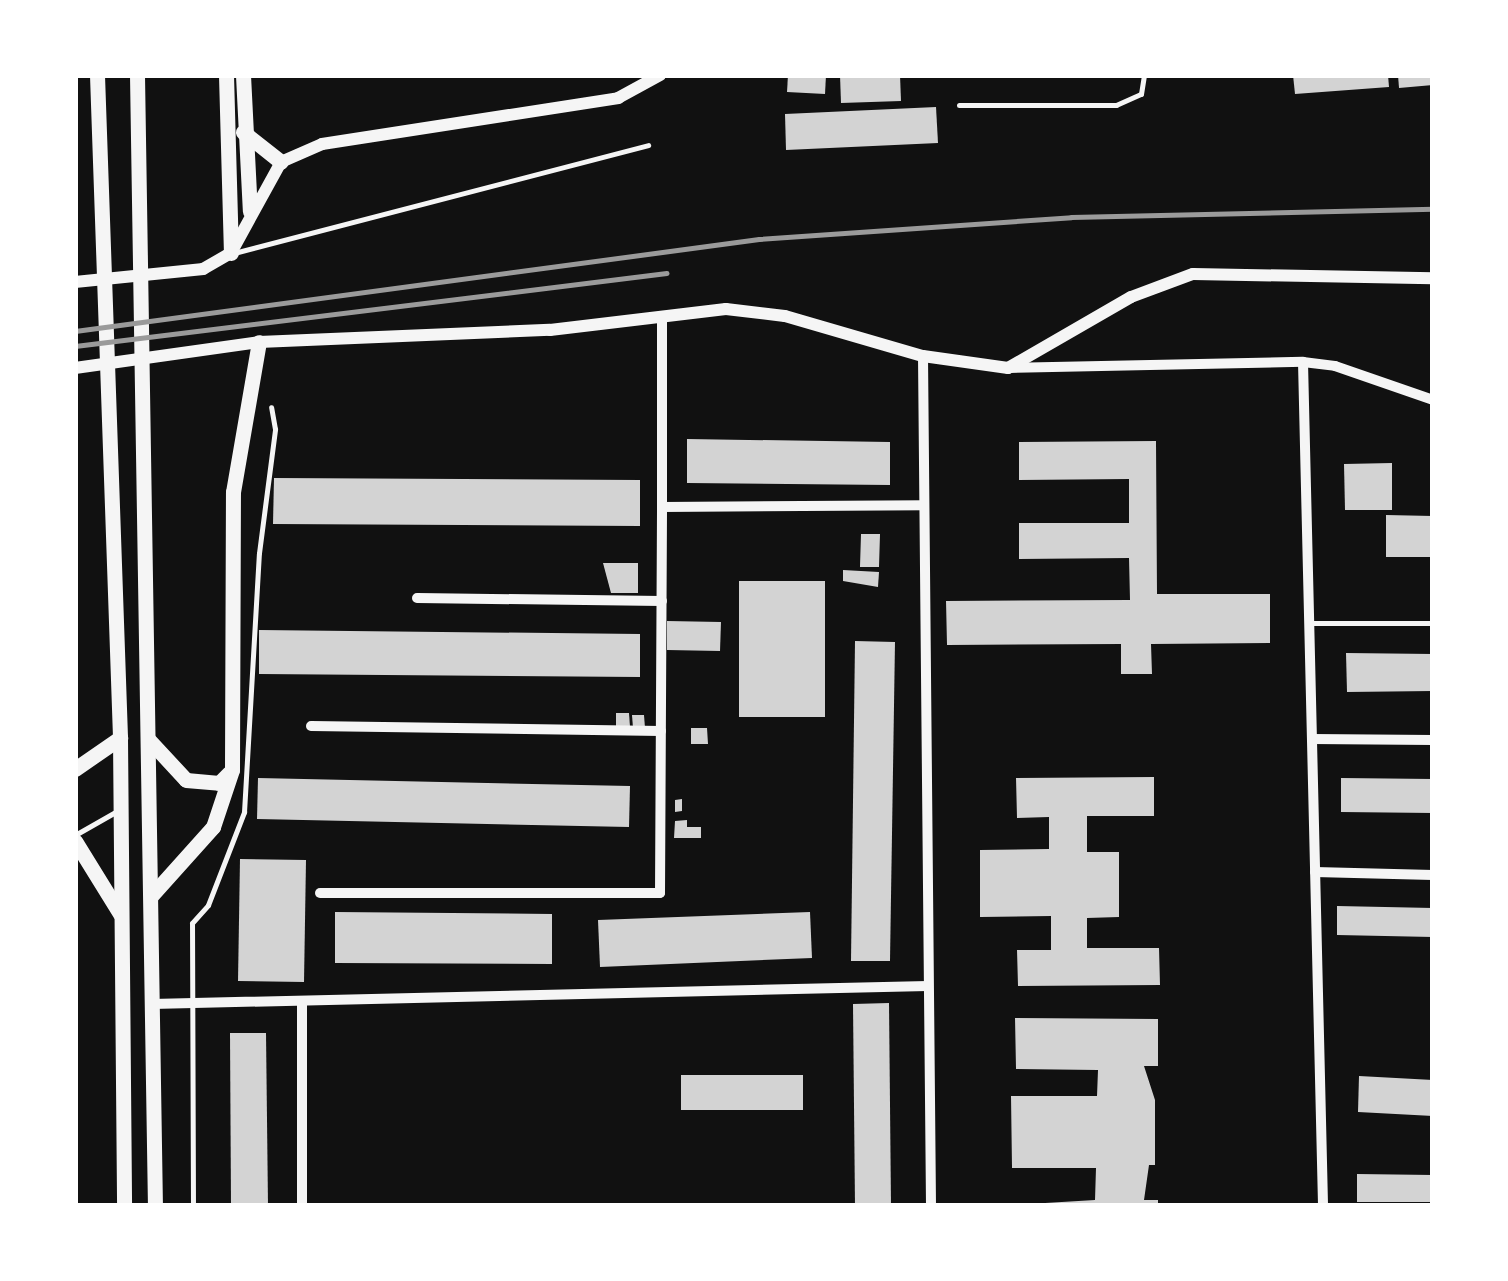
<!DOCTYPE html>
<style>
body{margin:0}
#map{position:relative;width:1508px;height:1281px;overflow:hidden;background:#111;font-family:"DM Sans",sans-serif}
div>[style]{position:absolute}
.building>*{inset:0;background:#d3d3d3}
.service>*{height:5px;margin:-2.5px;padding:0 2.5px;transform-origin:2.5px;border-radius:2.5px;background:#f5f5f5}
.minor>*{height:10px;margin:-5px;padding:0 5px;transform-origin:5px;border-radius:5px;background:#f5f5f5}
.tertiary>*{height:12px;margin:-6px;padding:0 6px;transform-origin:6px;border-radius:6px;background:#f5f5f5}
.secondary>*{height:15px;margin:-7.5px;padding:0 7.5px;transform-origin:7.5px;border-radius:7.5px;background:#f5f5f5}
.rail>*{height:5px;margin:-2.5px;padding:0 2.5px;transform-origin:2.5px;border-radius:2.5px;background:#9a9a9a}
span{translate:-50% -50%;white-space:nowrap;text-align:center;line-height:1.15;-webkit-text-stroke:8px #fff;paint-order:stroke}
.frame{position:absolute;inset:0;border:78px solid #fff;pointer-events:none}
</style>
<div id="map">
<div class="building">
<i style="clip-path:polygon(788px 75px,826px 75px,825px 94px,787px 92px)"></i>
<i style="clip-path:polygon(840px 75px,900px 75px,901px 101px,841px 103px)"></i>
<i style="clip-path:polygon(1293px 75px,1388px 75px,1389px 87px,1295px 94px)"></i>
<i style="clip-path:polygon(1398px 75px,1433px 75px,1433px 85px,1399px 88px)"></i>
<i style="clip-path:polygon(936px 107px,938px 143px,786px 150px,785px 114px)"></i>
<i style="clip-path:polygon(687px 439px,890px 442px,890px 485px,687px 483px)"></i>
<i style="clip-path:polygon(1156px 441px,1157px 594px,1270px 594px,1270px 643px,1151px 644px,1152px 674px,1121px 674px,1121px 644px,947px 645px,946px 601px,1130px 600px,1129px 558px,1019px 559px,1019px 523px,1129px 523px,1129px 479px,1019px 480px,1019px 442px)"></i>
<i style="clip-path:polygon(1392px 463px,1392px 510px,1345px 510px,1344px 464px)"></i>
<i style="clip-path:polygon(274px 478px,640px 480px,640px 526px,273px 524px)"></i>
<i style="clip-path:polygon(1386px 515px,1433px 516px,1433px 557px,1386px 557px)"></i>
<i style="clip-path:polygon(861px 534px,880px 534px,879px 567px,860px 567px)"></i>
<i style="clip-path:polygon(603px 563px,638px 563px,638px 593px,611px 593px)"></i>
<i style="clip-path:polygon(843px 570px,879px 572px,878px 587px,843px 581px)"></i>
<i style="clip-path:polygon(739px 581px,825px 581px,825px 717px,739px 717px)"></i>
<i style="clip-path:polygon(667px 621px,721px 622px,720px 651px,667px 650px)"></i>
<i style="clip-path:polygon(259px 630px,640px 634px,640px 677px,259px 674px)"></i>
<i style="clip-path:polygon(855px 641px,895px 642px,890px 961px,851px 961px)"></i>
<i style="clip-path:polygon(1346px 653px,1433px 654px,1433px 691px,1347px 692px)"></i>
<i style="clip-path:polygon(616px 713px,629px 713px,630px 727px,616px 727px)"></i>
<i style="clip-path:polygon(632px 715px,644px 715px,645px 728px,633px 728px)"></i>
<i style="clip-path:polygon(691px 728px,707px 728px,708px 744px,691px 744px)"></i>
<i style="clip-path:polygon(1154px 777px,1154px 816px,1087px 816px,1087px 852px,1119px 852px,1119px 917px,1087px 918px,1087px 948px,1159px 948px,1160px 985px,1018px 986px,1017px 950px,1051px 950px,1051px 916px,980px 917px,980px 850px,1049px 849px,1049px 817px,1017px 818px,1016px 778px)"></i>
<i style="clip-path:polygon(258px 778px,630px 786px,629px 827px,257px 819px)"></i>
<i style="clip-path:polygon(1341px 778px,1433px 779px,1433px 813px,1341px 812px)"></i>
<i style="clip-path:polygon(682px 799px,682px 811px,675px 812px,675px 800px)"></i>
<i style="clip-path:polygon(687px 820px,687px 827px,701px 827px,701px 838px,674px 838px,675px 821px)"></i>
<i style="clip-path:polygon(240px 859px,306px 860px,304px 982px,238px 981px)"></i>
<i style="clip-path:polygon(1337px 906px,1433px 908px,1433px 937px,1337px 935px)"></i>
<i style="clip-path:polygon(335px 912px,552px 914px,552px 964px,335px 963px)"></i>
<i style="clip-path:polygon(810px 912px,812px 958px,600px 967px,598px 920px)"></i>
<i style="clip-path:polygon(889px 1003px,891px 1206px,855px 1206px,853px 1004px)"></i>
<i style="clip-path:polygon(1015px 1018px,1158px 1019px,1158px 1066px,1144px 1066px,1155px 1100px,1155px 1165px,1149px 1165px,1144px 1200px,1158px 1200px,1158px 1206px,997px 1206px,1095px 1200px,1096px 1168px,1012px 1168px,1011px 1096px,1097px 1096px,1098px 1070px,1016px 1069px)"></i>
<i style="clip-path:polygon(230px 1033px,266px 1033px,268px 1206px,231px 1206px)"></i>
<i style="clip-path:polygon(681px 1075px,803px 1075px,803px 1110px,681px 1110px)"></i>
<i style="clip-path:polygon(1359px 1076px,1433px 1080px,1433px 1116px,1358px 1112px)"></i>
<i style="clip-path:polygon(1357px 1174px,1433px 1175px,1433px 1202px,1357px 1202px)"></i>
</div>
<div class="service">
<i style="left:959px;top:105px;width:157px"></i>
<i style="left:1116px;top:105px;width:27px;rotate:-24deg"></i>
<i style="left:1141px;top:94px;width:19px;rotate:-81deg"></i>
<i style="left:234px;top:253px;width:428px;rotate:-14.6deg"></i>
<i style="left:1309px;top:623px;width:124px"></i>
<i style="left:75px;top:835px;width:48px;rotate:-29.7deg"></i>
<i style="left:193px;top:1206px;width:283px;rotate:-90.2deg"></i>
<i style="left:192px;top:923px;width:24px;rotate:-48deg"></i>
<i style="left:208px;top:905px;width:100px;rotate:-68.8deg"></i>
<i style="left:244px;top:812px;width:259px;rotate:-86.7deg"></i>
<i style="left:259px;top:553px;width:125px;rotate:-82.6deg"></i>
<i style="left:275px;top:429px;width:22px;rotate:-100deg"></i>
</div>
<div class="minor">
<i style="left:662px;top:317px;width:190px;rotate:90deg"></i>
<i style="left:923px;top:356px;width:850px;rotate:89.46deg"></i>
<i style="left:1303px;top:362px;width:844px;rotate:88.64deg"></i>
<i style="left:1009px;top:368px;width:294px;rotate:-1.2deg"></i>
<i style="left:1303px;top:362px;width:32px;rotate:7deg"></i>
<i style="left:1335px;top:366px;width:104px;rotate:19.1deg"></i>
<i style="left:417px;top:598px;width:245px;rotate:0.7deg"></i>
<i style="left:311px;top:726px;width:350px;rotate:0.8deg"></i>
<i style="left:1312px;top:739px;width:121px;rotate:0.5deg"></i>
<i style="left:1315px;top:872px;width:118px;rotate:1.5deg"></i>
<i style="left:320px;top:893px;width:340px"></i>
<i style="left:660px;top:893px;width:386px;rotate:-89.7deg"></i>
<i style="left:662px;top:507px;width:262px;rotate:-0.4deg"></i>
<i style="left:152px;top:1004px;width:776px;rotate:-1.33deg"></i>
<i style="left:302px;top:1206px;width:201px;rotate:-90deg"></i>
</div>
<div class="tertiary">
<i style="left:75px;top:282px;width:129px;rotate:-5.8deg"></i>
<i style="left:203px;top:269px;width:32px;rotate:-30deg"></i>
<i style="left:231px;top:253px;width:104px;rotate:-61.2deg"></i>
<i style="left:281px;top:162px;width:45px;rotate:-23.7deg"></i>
<i style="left:322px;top:144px;width:300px;rotate:-8.8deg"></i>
<i style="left:618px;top:98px;width:48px;rotate:-28.7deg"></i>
<i style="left:75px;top:368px;width:186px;rotate:-8deg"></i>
<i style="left:259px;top:342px;width:291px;rotate:-2.4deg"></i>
<i style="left:550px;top:330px;width:177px;rotate:-6.8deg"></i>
<i style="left:726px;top:309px;width:59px;rotate:6.8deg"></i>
<i style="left:785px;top:316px;width:144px;rotate:16.2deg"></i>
<i style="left:923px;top:356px;width:86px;rotate:8deg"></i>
<i style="left:1008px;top:368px;width:142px;rotate:-30deg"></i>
<i style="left:1131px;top:297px;width:66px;rotate:-20.4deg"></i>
<i style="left:1193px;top:274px;width:240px;rotate:1deg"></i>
</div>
<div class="secondary">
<i style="left:97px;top:75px;width:663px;rotate:88.01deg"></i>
<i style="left:120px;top:738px;width:468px;rotate:89.5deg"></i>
<i style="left:137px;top:75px;width:1131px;rotate:89.09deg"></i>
<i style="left:226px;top:75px;width:178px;rotate:88.4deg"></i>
<i style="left:243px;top:75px;width:136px;rotate:87.1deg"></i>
<i style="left:243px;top:132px;width:48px;rotate:38.3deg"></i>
<i style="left:149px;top:740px;width:54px;rotate:47.2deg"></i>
<i style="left:186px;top:780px;width:33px;rotate:5deg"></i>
<i style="left:219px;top:783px;width:14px;rotate:-45deg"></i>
<i style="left:75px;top:769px;width:55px;rotate:-34.6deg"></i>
<i style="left:75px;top:841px;width:86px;rotate:58.3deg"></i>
<i style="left:151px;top:896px;width:93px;rotate:-48.1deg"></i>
<i style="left:213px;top:827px;width:60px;rotate:-71.6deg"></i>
<i style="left:232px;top:770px;width:278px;rotate:-89.8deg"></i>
<i style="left:233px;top:492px;width:152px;rotate:-80.2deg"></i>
</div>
<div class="rail">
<i style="left:75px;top:331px;width:690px;rotate:-7.66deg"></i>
<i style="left:759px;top:239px;width:313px;rotate:-4deg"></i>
<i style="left:1071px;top:217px;width:362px;rotate:-1.3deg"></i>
<i style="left:75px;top:346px;width:596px;rotate:-7.03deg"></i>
</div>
<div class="frame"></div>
</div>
